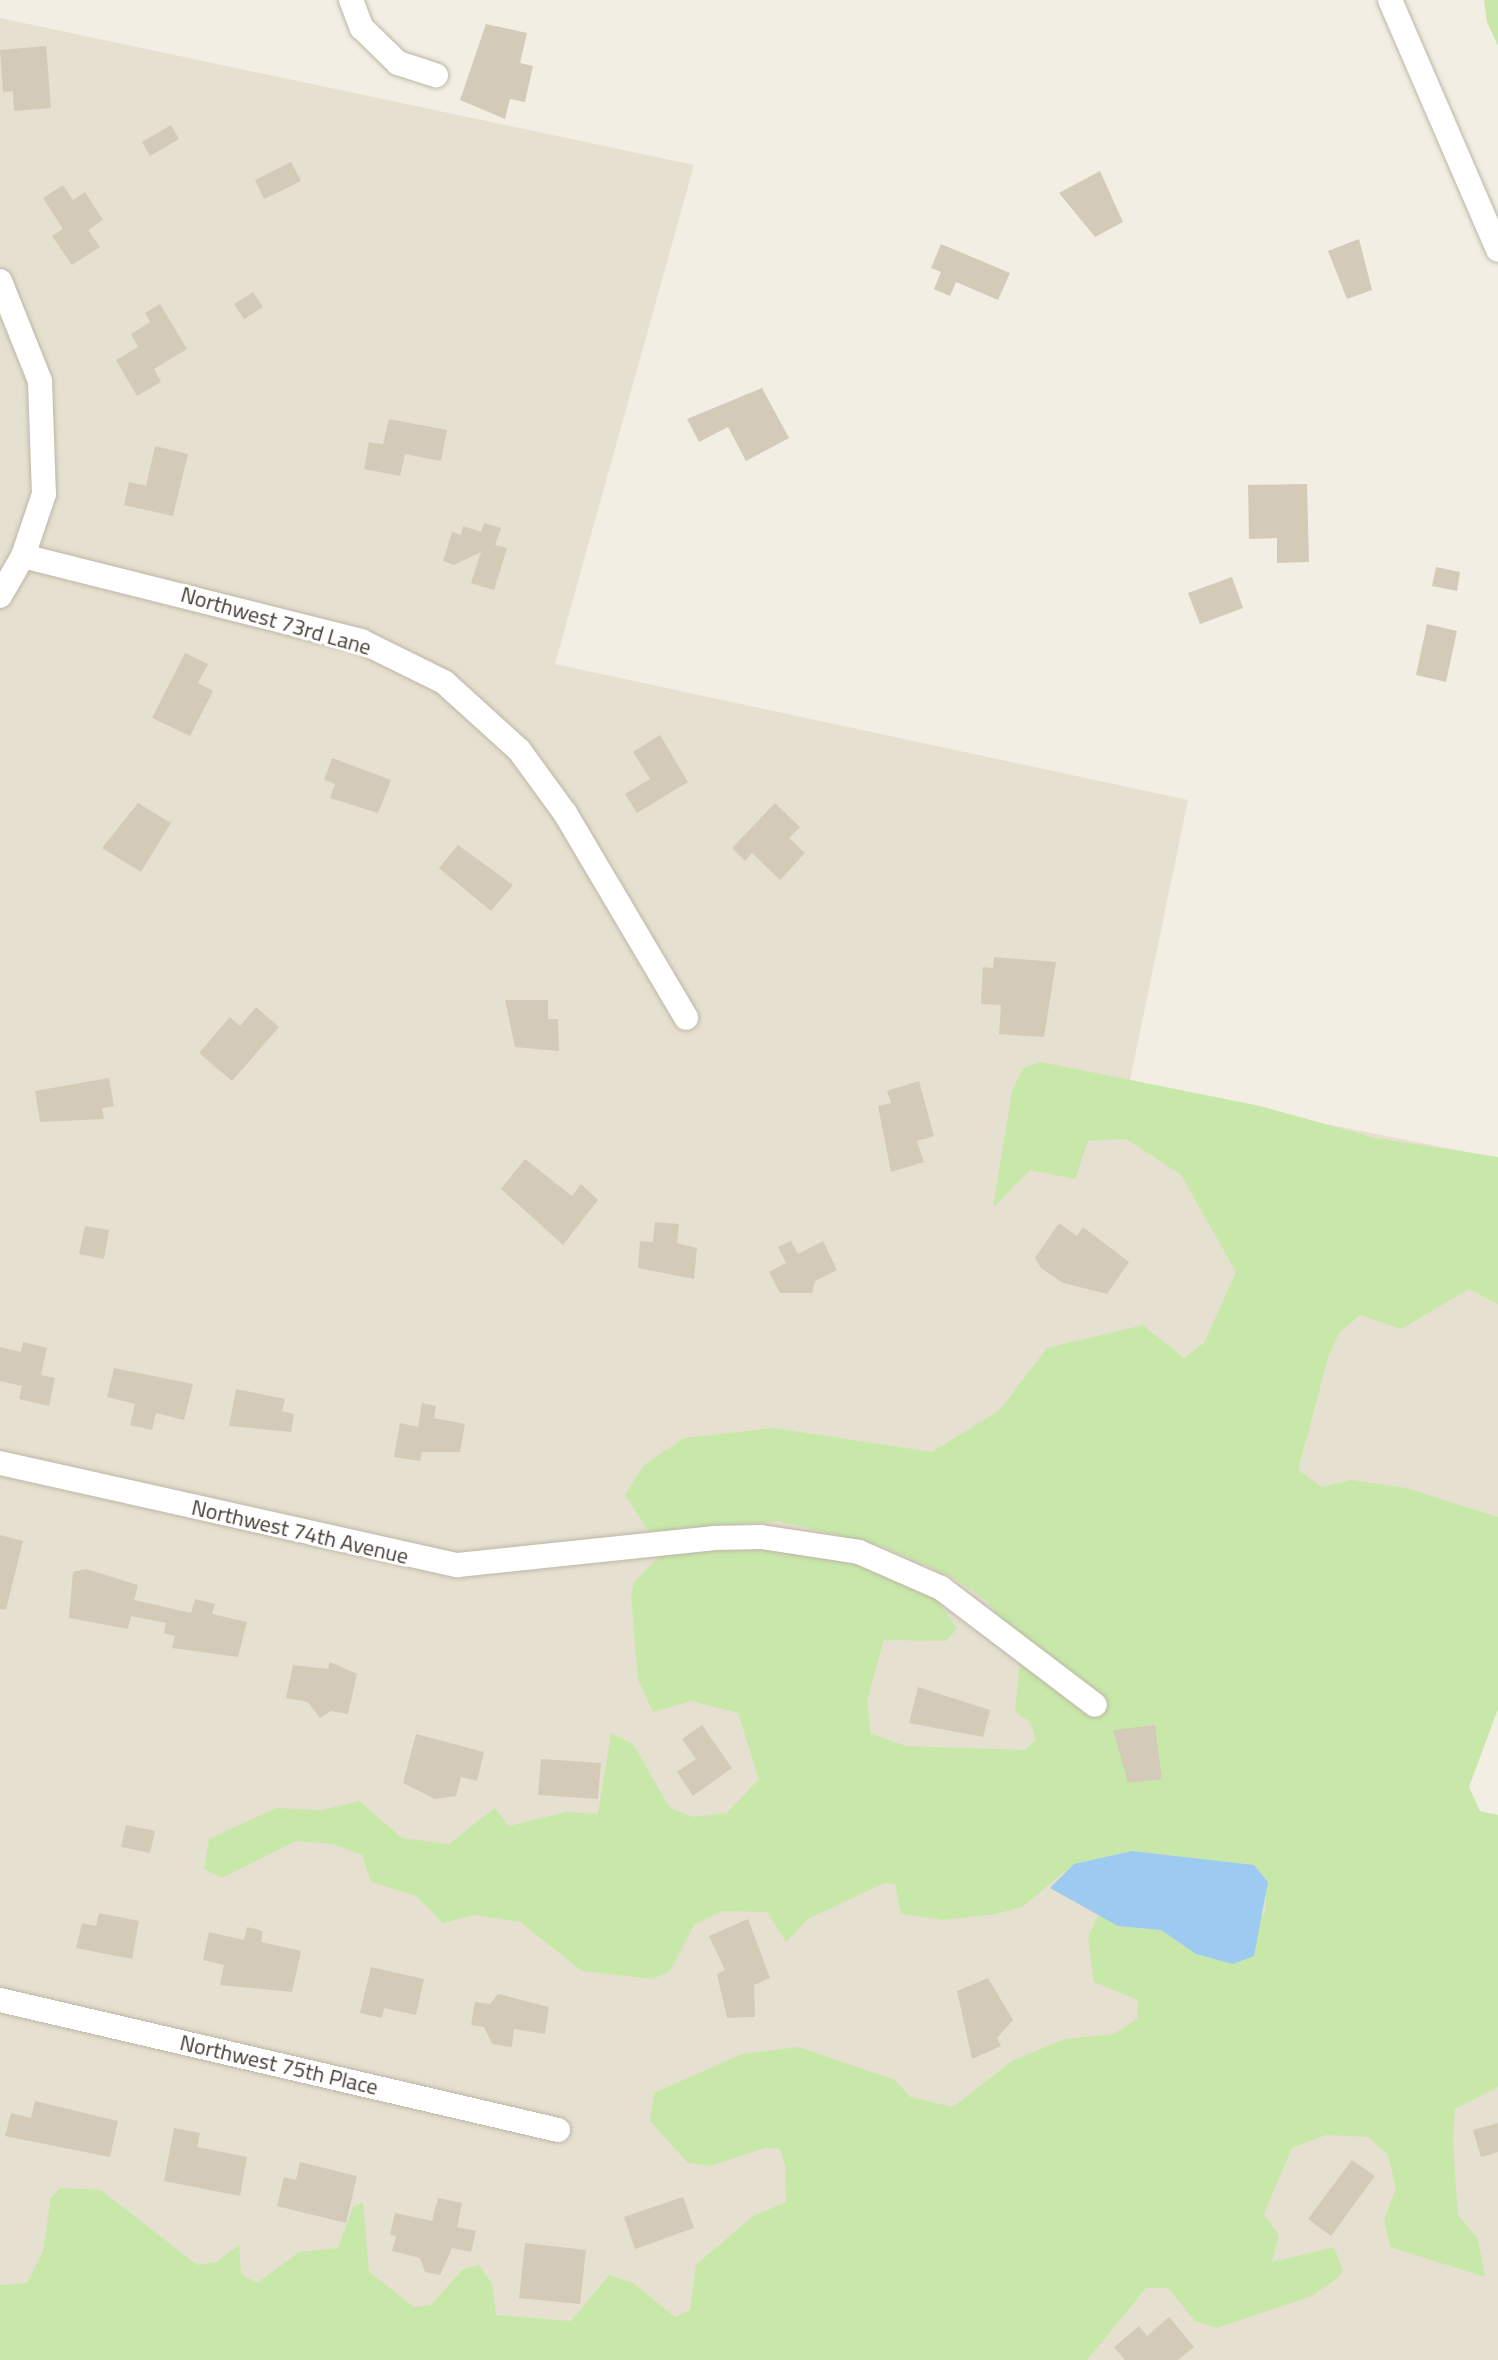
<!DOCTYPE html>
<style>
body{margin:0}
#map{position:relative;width:1498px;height:2360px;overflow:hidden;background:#f2eee3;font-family:"Titillium Web",sans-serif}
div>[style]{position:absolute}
.residential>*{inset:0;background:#e6e0d0}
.green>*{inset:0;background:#c8e8aa}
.water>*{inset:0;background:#9ccaf1}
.building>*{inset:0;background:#d4cab8}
.roads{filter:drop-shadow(0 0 2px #bdb6a5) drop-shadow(0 0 2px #bdb6a5)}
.minor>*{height:24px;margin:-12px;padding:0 12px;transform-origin:12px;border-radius:12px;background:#fff}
span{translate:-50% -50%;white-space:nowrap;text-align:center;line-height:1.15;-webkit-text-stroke:6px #fff;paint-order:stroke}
.street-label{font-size:22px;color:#443e33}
</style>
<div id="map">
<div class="residential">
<i style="clip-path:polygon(0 18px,694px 165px,555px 664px,1188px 800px,1129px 1085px,1498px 1158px,1498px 1527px,1389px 1504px,1498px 1942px,1498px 2360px,0 2360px)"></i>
</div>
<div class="green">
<i style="clip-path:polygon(1484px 0,1498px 0,1498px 46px,1487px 22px)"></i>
<i style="clip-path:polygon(1041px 1062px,1260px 1106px,1375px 1138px,1498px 1157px,1498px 1304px,1469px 1289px,1401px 1329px,1360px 1315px,1339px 1333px,1328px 1358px,1298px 1470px,1322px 1487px,1352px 1480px,1406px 1488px,1498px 1517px,1498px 1709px,1469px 1787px,1480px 1811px,1498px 1815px,1498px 2087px,1455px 2109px,1453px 2143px,1458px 2215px,1478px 2239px,1485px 2277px,1390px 2247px,1384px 2220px,1396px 2188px,1388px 2155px,1368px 2137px,1326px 2135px,1292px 2148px,1264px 2214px,1279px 2236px,1272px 2262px,1334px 2247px,1343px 2271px,1336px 2279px,1312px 2296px,1217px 2328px,1195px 2321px,1168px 2288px,1146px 2288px,1087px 2360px,0 2360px,0 2285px,27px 2283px,43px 2251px,51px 2198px,60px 2188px,101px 2190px,197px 2265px,216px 2262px,239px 2245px,241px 2274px,257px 2283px,299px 2252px,338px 2248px,353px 2207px,363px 2202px,369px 2272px,414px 2307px,431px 2305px,463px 2269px,479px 2265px,492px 2284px,496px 2315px,571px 2321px,609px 2275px,633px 2283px,675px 2317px,690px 2310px,696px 2265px,753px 2216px,786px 2202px,785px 2165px,780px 2149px,765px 2148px,711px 2166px,688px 2163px,650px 2121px,654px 2093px,742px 2054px,799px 2047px,895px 2080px,910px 2097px,953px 2107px,1012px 2061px,1065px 2039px,1114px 2034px,1137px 2019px,1138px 2000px,1094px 1982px,1088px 1937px,1099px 1914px,1118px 1926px,1161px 1930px,1196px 1954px,1265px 1913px,1267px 1881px,1254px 1865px,1132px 1851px,1074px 1864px,1022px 1907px,996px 1914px,944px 1920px,901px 1914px,895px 1884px,884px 1883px,808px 1919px,786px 1942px,767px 1912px,722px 1911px,694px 1925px,670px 1971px,653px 1979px,582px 1971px,520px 1922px,474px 1915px,443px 1923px,416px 1896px,371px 1882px,362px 1855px,333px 1844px,296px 1841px,222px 1878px,204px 1869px,209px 1839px,276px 1808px,322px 1810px,359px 1801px,402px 1838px,449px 1844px,495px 1808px,509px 1826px,566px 1812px,598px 1814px,611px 1733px,633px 1744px,670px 1808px,694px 1817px,727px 1813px,759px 1779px,738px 1713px,691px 1701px,653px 1712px,638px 1680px,631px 1596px,634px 1582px,665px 1551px,791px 1550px,874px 1569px,936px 1598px,957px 1629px,946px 1641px,884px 1640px,867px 1700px,871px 1734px,906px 1746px,1025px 1750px,1036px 1739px,1030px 1722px,1015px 1712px,1021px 1650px,987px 1601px,952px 1577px,882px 1546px,779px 1521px,649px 1532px,625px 1495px,644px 1465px,684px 1438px,773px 1428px,932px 1452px,1000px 1410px,1047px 1348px,1143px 1325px,1184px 1358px,1204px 1343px,1236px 1272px,1181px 1175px,1148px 1153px,1126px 1139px,1088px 1141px,1075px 1179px,1030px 1170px,993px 1208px,1012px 1091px,1023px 1068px)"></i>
</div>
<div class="water">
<i style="clip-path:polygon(1132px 1851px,1254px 1865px,1268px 1882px,1254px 1956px,1233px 1964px,1196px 1954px,1161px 1930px,1118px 1926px,1050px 1888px,1074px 1864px)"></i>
</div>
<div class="building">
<i style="clip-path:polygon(486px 24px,527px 33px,520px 63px,533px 66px,525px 102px,510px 99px,505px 119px,460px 100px)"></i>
<i style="clip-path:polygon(46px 46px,51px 108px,14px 111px,13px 91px,3px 92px,0 50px)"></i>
<i style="clip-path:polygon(171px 125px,179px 139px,150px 156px,142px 142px)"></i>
<i style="clip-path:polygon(291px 162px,301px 181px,264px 199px,255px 180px)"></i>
<i style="clip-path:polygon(1100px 171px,1123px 222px,1095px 237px,1059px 193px)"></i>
<i style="clip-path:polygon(63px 185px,73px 200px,85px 192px,103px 220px,88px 230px,100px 247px,72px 265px,52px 236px,63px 229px,43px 198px)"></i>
<i style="clip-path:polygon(1359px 239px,1372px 290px,1347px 299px,1328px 251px)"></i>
<i style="clip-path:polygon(941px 244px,1010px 273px,998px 300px,956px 282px,950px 296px,934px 289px,941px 272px,931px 268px)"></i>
<i style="clip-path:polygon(253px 292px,263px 307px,244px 319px,234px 304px)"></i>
<i style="clip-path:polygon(160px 304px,187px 349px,154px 369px,161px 382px,137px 396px,116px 360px,138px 347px,131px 334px,150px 322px,145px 313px)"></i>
<i style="clip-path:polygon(762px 388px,789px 438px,746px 461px,728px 427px,699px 442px,687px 419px)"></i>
<i style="clip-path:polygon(389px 419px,447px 430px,441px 461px,405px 454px,400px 476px,364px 469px,369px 442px,383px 444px)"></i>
<i style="clip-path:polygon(155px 446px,188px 454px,173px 516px,124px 505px,129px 482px,146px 486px)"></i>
<i style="clip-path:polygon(1307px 484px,1309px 562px,1277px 563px,1277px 538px,1249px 539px,1248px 485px)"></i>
<i style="clip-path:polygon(484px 523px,501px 528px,495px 545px,507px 548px,494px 590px,471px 583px,481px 552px,454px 565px,443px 561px,452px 532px,461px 535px,463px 526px,481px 532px)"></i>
<i style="clip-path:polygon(1436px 567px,1460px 572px,1457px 591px,1432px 586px)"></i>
<i style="clip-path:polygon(1232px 577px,1243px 608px,1200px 624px,1188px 593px)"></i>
<i style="clip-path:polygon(1427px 624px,1457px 631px,1446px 682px,1416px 675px)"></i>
<i style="clip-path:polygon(185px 653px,208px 664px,198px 683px,213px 691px,190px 736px,152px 718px)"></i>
<i style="clip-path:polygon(660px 735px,688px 782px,637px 813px,625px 794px,650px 779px,633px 752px)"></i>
<i style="clip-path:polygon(332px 758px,391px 780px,378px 813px,330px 798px,335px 784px,324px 780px)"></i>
<i style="clip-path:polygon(138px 803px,171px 823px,141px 872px,102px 848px)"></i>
<i style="clip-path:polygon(775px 803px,800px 827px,789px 838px,805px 853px,780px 880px,752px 853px,745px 861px,732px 848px)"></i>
<i style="clip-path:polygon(458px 845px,513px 885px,491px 911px,439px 868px)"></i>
<i style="clip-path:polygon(994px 957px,1056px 962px,1044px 1037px,999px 1034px,1001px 1005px,981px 1004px,983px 967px,993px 968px)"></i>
<i style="clip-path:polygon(505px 1000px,548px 1000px,548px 1019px,558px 1019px,559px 1051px,515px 1047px)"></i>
<i style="clip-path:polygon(256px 1007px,279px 1027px,232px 1081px,199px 1053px,230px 1017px,240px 1026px)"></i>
<i style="clip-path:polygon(109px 1078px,114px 1106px,102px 1108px,104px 1119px,40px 1122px,35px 1091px)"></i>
<i style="clip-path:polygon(919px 1081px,934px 1136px,917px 1141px,924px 1162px,891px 1172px,878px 1106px,891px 1103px,887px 1091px)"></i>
<i style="clip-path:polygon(525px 1159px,572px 1196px,581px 1184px,598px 1200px,563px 1245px,501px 1189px)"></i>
<i style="clip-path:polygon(655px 1222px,679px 1224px,677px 1243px,697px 1248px,694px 1279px,638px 1268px,640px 1241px,653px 1242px)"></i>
<i style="clip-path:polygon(1059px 1223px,1077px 1236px,1083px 1227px,1129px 1262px,1107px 1294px,1063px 1283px,1041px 1268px,1035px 1258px)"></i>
<i style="clip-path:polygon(85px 1226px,109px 1230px,104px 1259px,79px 1254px)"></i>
<i style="clip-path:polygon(791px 1241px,798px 1254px,823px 1241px,837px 1270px,815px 1281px,812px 1293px,780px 1293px,769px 1272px,786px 1263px,778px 1247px)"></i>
<i style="clip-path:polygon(23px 1342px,47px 1348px,41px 1375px,55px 1378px,49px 1406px,19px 1399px,22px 1386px,0 1381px,0 1347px,21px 1352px)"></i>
<i style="clip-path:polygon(114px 1368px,193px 1384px,184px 1420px,156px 1413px,152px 1430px,130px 1425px,135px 1404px,107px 1397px)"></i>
<i style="clip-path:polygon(236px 1389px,285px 1399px,282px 1411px,294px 1414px,291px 1432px,229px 1426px)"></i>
<i style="clip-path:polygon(422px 1403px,436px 1406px,434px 1418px,465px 1424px,460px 1452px,422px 1452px,420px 1461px,394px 1457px,400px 1423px,418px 1427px)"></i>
<i style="clip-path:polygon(0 1535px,23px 1541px,6px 1610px,0 1609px)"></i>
<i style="clip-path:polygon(86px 1569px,138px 1585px,134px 1600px,191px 1613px,195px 1599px,215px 1604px,212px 1614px,247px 1622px,238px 1657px,172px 1648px,175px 1636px,164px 1633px,166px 1623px,131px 1616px,128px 1629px,69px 1618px,73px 1572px)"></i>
<i style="clip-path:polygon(330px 1662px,357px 1674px,348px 1714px,331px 1711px,320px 1718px,308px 1702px,286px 1698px,293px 1665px,328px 1669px)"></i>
<i style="clip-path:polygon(918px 1687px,990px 1710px,983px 1737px,909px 1723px)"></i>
<i style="clip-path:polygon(702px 1725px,732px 1768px,693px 1796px,677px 1772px,696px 1759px,682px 1739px)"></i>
<i style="clip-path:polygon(1155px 1725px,1162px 1779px,1128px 1783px,1113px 1730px)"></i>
<i style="clip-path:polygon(416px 1734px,484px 1752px,477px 1781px,461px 1777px,456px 1796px,435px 1799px,403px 1783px)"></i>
<i style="clip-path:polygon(541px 1759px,601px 1763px,598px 1799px,538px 1795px)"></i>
<i style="clip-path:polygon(126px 1825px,155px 1831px,150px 1853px,121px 1847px)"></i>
<i style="clip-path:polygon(99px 1913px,139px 1921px,132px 1959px,76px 1948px,82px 1923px,96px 1926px)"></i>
<i style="clip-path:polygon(748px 1919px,770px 1978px,754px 1985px,755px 2017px,727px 2018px,717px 1974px,725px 1970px,709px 1936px)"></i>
<i style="clip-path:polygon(247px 1927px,263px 1931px,261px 1942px,301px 1951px,292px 1992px,220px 1985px,224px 1965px,203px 1960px,209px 1932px,244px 1940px)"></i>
<i style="clip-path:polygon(371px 1967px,424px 1979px,416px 2015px,384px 2008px,382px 2018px,360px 2013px)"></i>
<i style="clip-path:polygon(988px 1978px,1013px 2020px,997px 2038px,1001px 2046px,972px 2059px,957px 1991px)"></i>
<i style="clip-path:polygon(498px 1994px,549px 2007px,545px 2034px,514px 2029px,512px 2047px,492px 2044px,484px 2027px,471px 2025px,475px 2002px,490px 2004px)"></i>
<i style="clip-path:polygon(35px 2101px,118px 2121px,110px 2157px,5px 2136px,11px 2113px,31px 2118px)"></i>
<i style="clip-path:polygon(1498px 2123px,1498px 2152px,1481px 2157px,1473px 2130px)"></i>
<i style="clip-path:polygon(174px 2128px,200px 2133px,197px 2147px,247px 2157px,240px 2196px,164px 2181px)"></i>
<i style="clip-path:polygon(1352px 2160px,1375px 2176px,1331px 2236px,1308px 2219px)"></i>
<i style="clip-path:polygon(300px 2162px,357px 2176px,346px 2223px,277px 2206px,284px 2177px,296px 2180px)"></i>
<i style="clip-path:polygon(683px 2197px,694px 2228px,635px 2249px,624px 2217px)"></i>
<i style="clip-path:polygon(438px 2198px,462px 2203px,457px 2227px,476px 2231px,471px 2252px,452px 2248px,440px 2275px,425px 2272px,420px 2258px,392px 2251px,396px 2236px,390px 2235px,395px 2213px,432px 2221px)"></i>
<i style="clip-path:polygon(525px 2243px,586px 2250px,580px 2304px,519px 2298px)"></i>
<i style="clip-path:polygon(1169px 2317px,1194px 2347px,1178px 2360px,1125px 2360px,1114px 2347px,1139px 2326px,1147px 2336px)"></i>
</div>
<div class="roads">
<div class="minor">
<i style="left:351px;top:0;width:30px;rotate:69deg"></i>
<i style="left:362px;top:28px;width:50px;rotate:44.2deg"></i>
<i style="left:398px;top:63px;width:40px;rotate:18deg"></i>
<i style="left:1390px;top:0;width:272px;rotate:66.6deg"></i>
<i style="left:0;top:281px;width:108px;rotate:68.2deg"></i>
<i style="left:40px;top:381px;width:113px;rotate:88deg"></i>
<i style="left:44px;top:494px;width:65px;rotate:108.7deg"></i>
<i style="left:23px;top:556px;width:46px;rotate:119.9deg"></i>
<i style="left:23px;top:556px;width:349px;rotate:14.1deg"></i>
<i style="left:361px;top:641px;width:93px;rotate:26.3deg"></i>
<i style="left:444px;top:682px;width:101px;rotate:42.2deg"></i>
<i style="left:519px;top:750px;width:78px;rotate:53.9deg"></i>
<i style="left:565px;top:813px;width:238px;rotate:59.4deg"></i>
<i style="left:0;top:1463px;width:469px;rotate:12.6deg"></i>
<i style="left:458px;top:1565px;width:256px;rotate:-6deg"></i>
<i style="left:713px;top:1538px;width:48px;rotate:-1.2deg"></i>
<i style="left:761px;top:1537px;width:99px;rotate:8.7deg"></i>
<i style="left:859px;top:1552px;width:90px;rotate:23.7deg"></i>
<i style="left:941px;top:1588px;width:193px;rotate:37.2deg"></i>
<i style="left:0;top:2000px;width:573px;rotate:13.11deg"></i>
</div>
</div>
<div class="street-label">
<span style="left:276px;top:621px;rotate:16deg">Northwest 73rd Lane</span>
<span style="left:300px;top:1532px;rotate:13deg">Northwest 74th Avenue</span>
<span style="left:279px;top:2065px;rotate:13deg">Northwest 75th Place</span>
</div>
</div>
